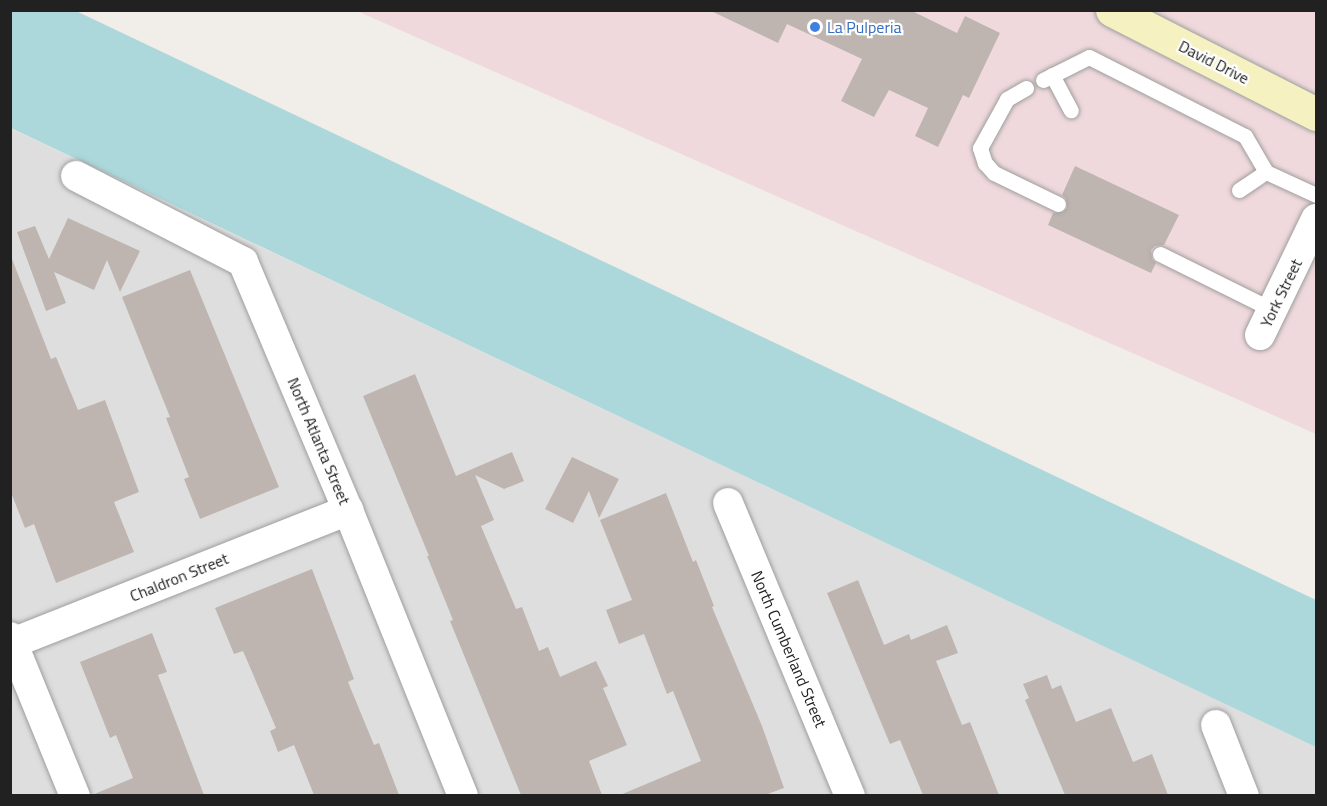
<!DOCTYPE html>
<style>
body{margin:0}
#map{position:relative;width:1327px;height:806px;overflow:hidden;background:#f1ede8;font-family:"Titillium Web",sans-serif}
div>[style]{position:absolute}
.residential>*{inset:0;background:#dfdede}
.commercial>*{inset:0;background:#f0d9dc}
.water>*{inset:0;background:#acd8db}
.building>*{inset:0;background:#beb5b1}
.roads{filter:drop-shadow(0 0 2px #9e9e9e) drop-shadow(0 0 2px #9e9e9e)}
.service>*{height:15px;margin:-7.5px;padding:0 7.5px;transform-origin:7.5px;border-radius:7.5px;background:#fff}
.minor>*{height:30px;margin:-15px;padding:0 15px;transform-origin:15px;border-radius:15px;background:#fff}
.secondary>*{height:33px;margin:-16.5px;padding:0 16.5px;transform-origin:16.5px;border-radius:16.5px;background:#f6f1c1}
.dots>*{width:16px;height:16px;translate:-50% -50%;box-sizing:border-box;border:3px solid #fff;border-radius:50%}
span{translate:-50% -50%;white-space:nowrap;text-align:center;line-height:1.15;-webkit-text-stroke:4.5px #fff;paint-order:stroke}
.shop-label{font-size:16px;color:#366cbe}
.left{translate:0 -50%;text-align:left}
.street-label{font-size:16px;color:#212121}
.frame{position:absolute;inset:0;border:12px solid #212121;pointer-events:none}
</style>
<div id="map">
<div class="residential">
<i style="clip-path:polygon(10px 128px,1316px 747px,1316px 795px,11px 795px)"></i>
</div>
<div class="commercial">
<i style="clip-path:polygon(357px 11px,1316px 11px,1316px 434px)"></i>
</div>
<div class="water">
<i style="clip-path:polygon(10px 11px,76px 11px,1316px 600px,1316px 747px,11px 128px)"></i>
</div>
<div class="building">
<i style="clip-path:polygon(709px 10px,910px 10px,957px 33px,965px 16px,1000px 33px,969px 98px,963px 95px,938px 147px,915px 136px,928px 108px,889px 90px,874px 117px,841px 101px,862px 59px,787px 24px,778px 43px)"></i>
<i style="clip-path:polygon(1075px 166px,1179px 215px,1164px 245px,1155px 246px,1151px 250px,1152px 259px,1156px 263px,1151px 273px,1048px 225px,1053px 213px,1063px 212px,1067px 208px,1066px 199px,1062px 195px)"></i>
<i style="clip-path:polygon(68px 218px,140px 251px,120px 292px,107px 260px,94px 290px,54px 272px,66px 303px,46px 311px,17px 232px,35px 226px,49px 259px)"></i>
<i style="clip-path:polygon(12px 259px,51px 359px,56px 357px,78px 410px,105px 400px,139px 492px,114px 502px,134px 552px,56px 583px,34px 524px,25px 528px,10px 490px)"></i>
<i style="clip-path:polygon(190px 270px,279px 487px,200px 519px,184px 479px,189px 477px,166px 418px,170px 417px,122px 297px)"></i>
<i style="clip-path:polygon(415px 374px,456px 476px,512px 452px,524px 481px,504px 489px,475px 475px,494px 520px,481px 526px,516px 609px,522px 607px,539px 651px,548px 647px,560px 677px,596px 661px,608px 686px,603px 688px,627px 745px,589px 761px,602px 795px,521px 795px,450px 621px,453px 620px,427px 556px,429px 556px,363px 396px)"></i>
<i style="clip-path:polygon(572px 457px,619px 479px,599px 518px,589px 491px,573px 523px,545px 509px)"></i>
<i style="clip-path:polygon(666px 493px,693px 562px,696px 560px,714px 606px,712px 607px,762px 726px,784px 788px,765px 795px,620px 795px,701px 761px,673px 691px,667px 694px,644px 634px,619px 644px,606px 610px,632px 600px,600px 520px)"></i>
<i style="clip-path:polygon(312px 569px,354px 679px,348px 682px,374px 745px,379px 743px,399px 795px,314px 795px,294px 745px,278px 752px,270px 731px,276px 728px,243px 651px,234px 654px,215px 608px)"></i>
<i style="clip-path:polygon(858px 580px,884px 645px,909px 634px,911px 640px,947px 625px,958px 653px,936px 661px,962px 725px,970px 722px,999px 795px,923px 795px,900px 740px,890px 744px,827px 593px)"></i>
<i style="clip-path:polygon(152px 633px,167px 672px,158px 675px,204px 795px,92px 795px,133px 778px,116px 735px,110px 738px,80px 662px)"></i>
<i style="clip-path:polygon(1047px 675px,1052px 689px,1061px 685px,1076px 722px,1111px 708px,1133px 762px,1152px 754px,1168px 795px,1065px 795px,1025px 700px,1029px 698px,1023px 684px)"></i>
</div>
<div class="roads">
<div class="service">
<i style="left:1052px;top:75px;width:40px;rotate:62deg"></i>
<i style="left:1043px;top:80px;width:51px;rotate:-26.6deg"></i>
<i style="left:1089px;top:57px;width:175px;rotate:26.9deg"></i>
<i style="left:1245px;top:136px;width:42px;rotate:59.7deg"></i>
<i style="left:1266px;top:172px;width:55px;rotate:24.7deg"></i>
<i style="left:1026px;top:88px;width:22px;rotate:150deg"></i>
<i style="left:1007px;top:99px;width:56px;rotate:118.9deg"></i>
<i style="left:980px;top:148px;width:16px;rotate:72deg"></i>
<i style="left:985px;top:163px;width:13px;rotate:48deg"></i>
<i style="left:994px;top:173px;width:71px;rotate:25.8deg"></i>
<i style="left:1239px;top:190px;width:32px;rotate:-34deg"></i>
<i style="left:1160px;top:254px;width:126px;rotate:26.4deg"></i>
</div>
<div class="minor">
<i style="left:76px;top:176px;width:188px;rotate:27.2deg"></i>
<i style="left:243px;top:262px;width:269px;rotate:67.1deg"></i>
<i style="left:348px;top:510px;width:308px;rotate:68.1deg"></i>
<i style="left:1260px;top:335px;width:129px;rotate:-64.2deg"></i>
<i style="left:728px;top:503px;width:317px;rotate:67.4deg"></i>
<i style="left:10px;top:637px;width:172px;rotate:67.8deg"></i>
<i style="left:10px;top:644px;width:364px;rotate:-21.6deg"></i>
<i style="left:1216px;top:725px;width:76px;rotate:68.5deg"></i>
</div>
<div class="secondary">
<i style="left:1112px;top:10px;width:229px;rotate:27deg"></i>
</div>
</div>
<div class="dots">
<i style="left:815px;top:27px;background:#3f7fe0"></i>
</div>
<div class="shop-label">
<span class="left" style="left:827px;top:27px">La Pulperia</span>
</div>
<div class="street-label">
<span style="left:1214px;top:62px;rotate:27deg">David Drive</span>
<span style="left:1281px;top:293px;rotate:-64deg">York Street</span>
<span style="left:319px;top:441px;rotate:67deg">North Atlanta Street</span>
<span style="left:179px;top:577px;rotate:-22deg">Chaldron Street</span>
<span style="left:789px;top:649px;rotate:67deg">North Cumberland Street</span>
</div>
<div class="frame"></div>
</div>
